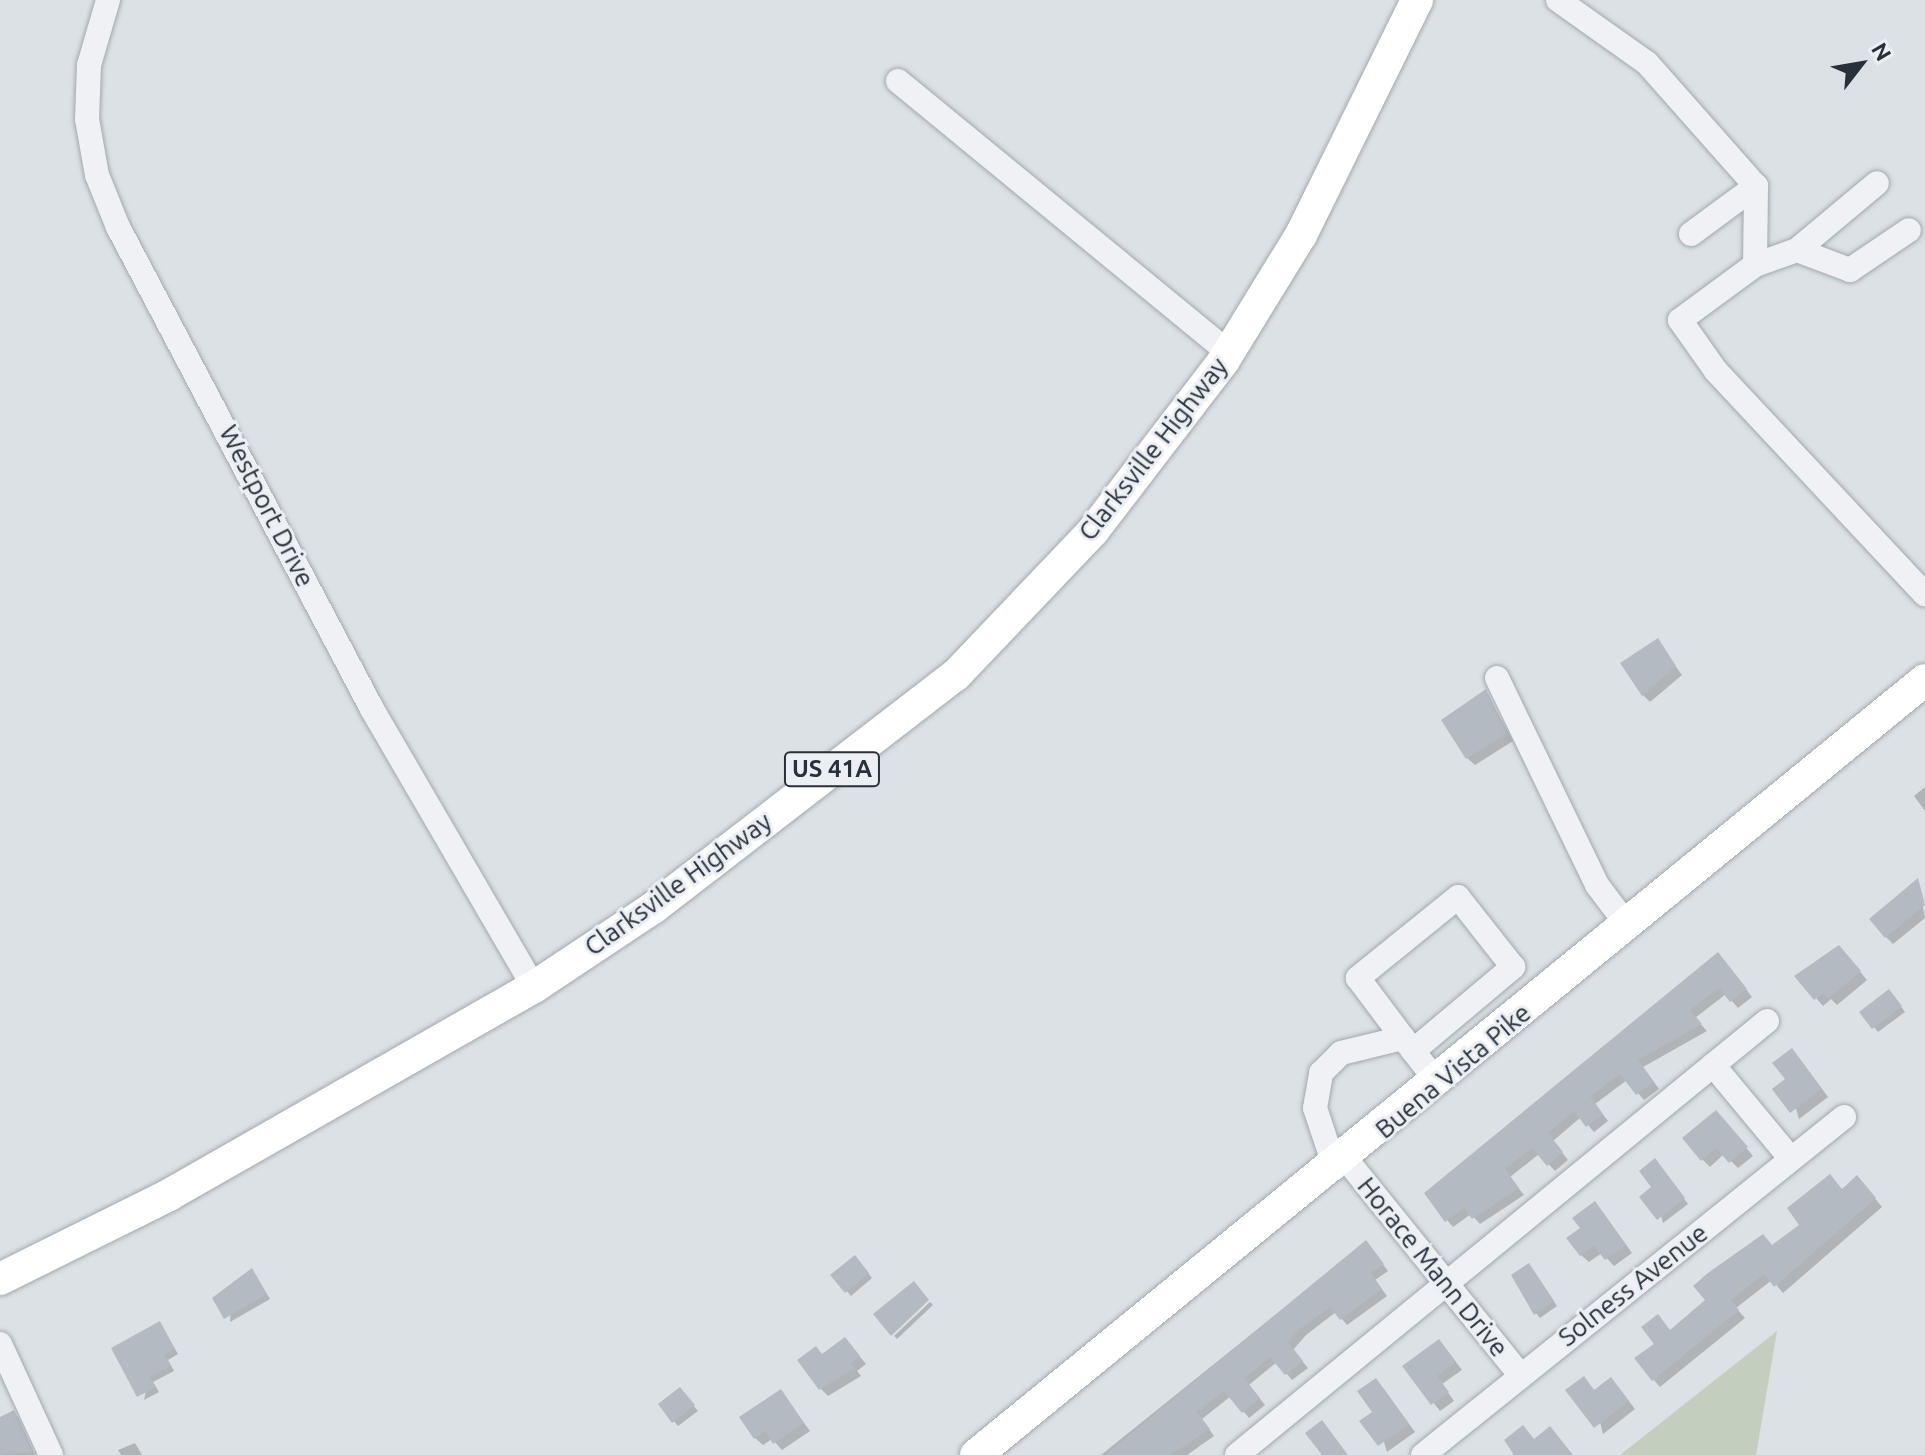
<!DOCTYPE html>
<style>
body{margin:0}
#map{position:relative;width:1925px;height:1455px;overflow:hidden;background:#dce1e5;font-family:Ubuntu,sans-serif}
div>[style]{position:absolute}
.green>*{inset:0;background:#c4cebe}
.shadow>*{inset:0;background:#0003}
.building>*{inset:0;background:#b4bac1}
.roads{filter:drop-shadow(0 0 2px #a2a8ae) drop-shadow(0 0 2px #a2a8ae)}
.minor>*{height:24px;margin:-12px;padding:0 12px;transform-origin:12px;border-radius:12px;background:#eff1f4}
.major>*{height:32px;margin:-16px;padding:0 16px;transform-origin:16px;border-radius:16px;background:#fff}
span{translate:-50% -50%;white-space:nowrap;text-align:center;line-height:1.15;-webkit-text-stroke:6px #ebeff3;paint-order:stroke}
.shield-label span{padding:2px 6px;background:#ebeff3;border:2px solid;border-radius:6px;-webkit-text-stroke-width:0}
.shield-label{font-size:24px;color:#28303a;font-weight:700}
.street-label{font-size:26px;color:#28303a}
.north{position:absolute;left:1821px;top:24px;width:80px;height:80px;-webkit-text-stroke:6px #ebeff3;paint-order:stroke;rotate:59deg;font-size:22px;font-weight:700;line-height:32px;text-align:center;color:#28303a}
.north::after{content:'';display:block;margin:auto;width:28px;height:36px;background:#28303a;clip-path:polygon(50% 0,100% 100%,50% 72%,0 100%)}
</style>
<div id="map">
<div class="green">
<i style="clip-path:polygon(1777px 1331px,1756px 1455px,1620px 1455px)"></i>
</div>
<div class="shadow">
<i style="clip-path:polygon(1657px 641px,1682px 675px,1650px 702px,1643px 695px)"></i>
<i style="clip-path:polygon(1486px 692px,1513px 741px,1475px 765px,1467px 758px)"></i>
<i style="clip-path:polygon(1925px 787px,1925px 811px,1914px 796px)"></i>
<i style="clip-path:polygon(1918px 881px,1925px 918px,1893px 944px,1886px 937px)"></i>
<i style="clip-path:polygon(1846px 955px,1867px 980px,1837px 1005px,1831px 999px,1823px 1006px,1816px 998px)"></i>
<i style="clip-path:polygon(1724px 961px,1752px 997px,1738px 1008px,1726px 994px,1695px 1018px,1707px 1031px,1643px 1067px,1659px 1089px,1644px 1100px,1627px 1080px,1595px 1104px,1608px 1121px,1594px 1132px,1581px 1117px,1553px 1141px,1568px 1160px,1555px 1171px,1539px 1154px,1510px 1177px,1524px 1195px,1480px 1224px,1471px 1214px,1453px 1227px,1447px 1220px)"></i>
<i style="clip-path:polygon(1894px 997px,1905px 1012px,1878px 1032px,1874px 1027px)"></i>
<i style="clip-path:polygon(1799px 1058px,1828px 1097px,1799px 1119px,1788px 1080px)"></i>
<i style="clip-path:polygon(1723px 1120px,1753px 1156px,1738px 1168px,1724px 1154px,1710px 1167px,1702px 1159px)"></i>
<i style="clip-path:polygon(1659px 1166px,1688px 1204px,1663px 1223px,1654px 1187px)"></i>
<i style="clip-path:polygon(1864px 1185px,1882px 1207px,1783px 1293px,1772px 1280px,1736px 1308px,1745px 1318px,1660px 1387px,1653px 1379px,1671px 1332px,1842px 1191px)"></i>
<i style="clip-path:polygon(1602px 1211px,1632px 1253px,1614px 1266px,1602px 1253px,1589px 1262px,1581px 1255px)"></i>
<i style="clip-path:polygon(1366px 1242px,1388px 1271px,1375px 1280px,1387px 1296px,1347px 1325px,1336px 1312px,1306px 1335px,1293px 1350px,1308px 1368px,1292px 1380px,1277px 1362px,1249px 1385px,1265px 1405px,1249px 1418px,1231px 1396px,1202px 1419px,1214px 1436px,1187px 1455px,1101px 1455px)"></i>
<i style="clip-path:polygon(859px 1262px,872px 1278px,851px 1296px,833px 1275px)"></i>
<i style="clip-path:polygon(1533px 1270px,1557px 1306px,1540px 1318px,1536px 1313px)"></i>
<i style="clip-path:polygon(252px 1271px,270px 1299px,230px 1322px,233px 1282px)"></i>
<i style="clip-path:polygon(930px 1302px,933px 1305px,897px 1339px,894px 1336px)"></i>
<i style="clip-path:polygon(160px 1324px,178px 1354px,168px 1360px,174px 1371px,153px 1382px,159px 1392px,144px 1400px)"></i>
<i style="clip-path:polygon(845px 1339px,866px 1364px,857px 1371px,861px 1376px,828px 1396px,820px 1388px,823px 1356px)"></i>
<i style="clip-path:polygon(1446px 1349px,1462px 1370px,1442px 1384px,1454px 1401px,1440px 1411px,1405px 1366px)"></i>
<i style="clip-path:polygon(1591px 1386px,1595px 1392px,1618px 1387px,1635px 1409px,1603px 1434px)"></i>
<i style="clip-path:polygon(1383px 1388px,1415px 1432px,1387px 1452px,1375px 1412px)"></i>
<i style="clip-path:polygon(781px 1392px,810px 1431px,782px 1450px,772px 1439px,763px 1445px,755px 1438px)"></i>
<i style="clip-path:polygon(684px 1394px,698px 1411px,678px 1426px,660px 1405px)"></i>
<i style="clip-path:polygon(13px 1412px,18px 1417px,35px 1455px,0 1455px,0 1419px)"></i>
<i style="clip-path:polygon(135px 1443px,142px 1455px,121px 1455px,118px 1450px)"></i>
</div>
<div class="building">
<i style="clip-path:polygon(1658px 638px,1676px 666px,1642px 696px,1620px 663px)"></i>
<i style="clip-path:polygon(1486px 689px,1507px 733px,1466px 759px,1441px 720px)"></i>
<i style="clip-path:polygon(1918px 878px,1925px 905px,1885px 938px,1869px 919px)"></i>
<i style="clip-path:polygon(1839px 945px,1861px 971px,1828px 999px,1823px 993px,1814px 1000px,1794px 976px)"></i>
<i style="clip-path:polygon(1718px 952px,1747px 989px,1730px 1002px,1719px 988px,1690px 1010px,1702px 1024px,1638px 1060px,1654px 1082px,1636px 1095px,1620px 1074px,1590px 1096px,1603px 1114px,1586px 1127px,1574px 1111px,1548px 1133px,1563px 1152px,1547px 1166px,1532px 1148px,1505px 1169px,1519px 1188px,1472px 1219px,1464px 1208px,1445px 1222px,1424px 1193px)"></i>
<i style="clip-path:polygon(1889px 989px,1902px 1006px,1872px 1029px,1859px 1012px)"></i>
<i style="clip-path:polygon(1792px 1048px,1822px 1089px,1790px 1113px,1772px 1089px,1785px 1079px,1772px 1063px)"></i>
<i style="clip-path:polygon(1716px 1110px,1748px 1147px,1729px 1163px,1716px 1148px,1701px 1161px,1682px 1138px)"></i>
<i style="clip-path:polygon(1655px 1158px,1685px 1198px,1657px 1220px,1639px 1197px,1651px 1187px,1639px 1171px)"></i>
<i style="clip-path:polygon(1830px 1174px,1842px 1189px,1857px 1175px,1876px 1198px,1774px 1287px,1764px 1274px,1731px 1300px,1739px 1310px,1652px 1381px,1634px 1358px,1654px 1344px,1641px 1327px,1658px 1314px,1670px 1330px,1705px 1300px,1693px 1286px,1708px 1273px,1763px 1234px,1772px 1245px,1799px 1225px,1787px 1208px)"></i>
<i style="clip-path:polygon(1595px 1201px,1626px 1245px,1605px 1260px,1594px 1246px,1580px 1256px,1566px 1238px,1580px 1228px,1572px 1218px)"></i>
<i style="clip-path:polygon(1366px 1240px,1384px 1264px,1371px 1273px,1382px 1289px,1340px 1320px,1330px 1307px,1300px 1329px,1288px 1342px,1303px 1361px,1285px 1375px,1270px 1357px,1244px 1378px,1260px 1398px,1242px 1413px,1224px 1391px,1197px 1412px,1210px 1429px,1171px 1455px,1105px 1455px)"></i>
<i style="clip-path:polygon(855px 1255px,869px 1273px,845px 1293px,830px 1275px)"></i>
<i style="clip-path:polygon(1529px 1263px,1554px 1301px,1534px 1315px,1511px 1275px)"></i>
<i style="clip-path:polygon(252px 1268px,267px 1294px,224px 1319px,212px 1298px)"></i>
<i style="clip-path:polygon(914px 1281px,929px 1300px,891px 1336px,873px 1314px)"></i>
<i style="clip-path:polygon(160px 1321px,175px 1349px,165px 1355px,171px 1366px,150px 1377px,156px 1387px,137px 1397px,111px 1348px)"></i>
<i style="clip-path:polygon(845px 1337px,860px 1356px,851px 1363px,855px 1368px,819px 1390px,797px 1360px,816px 1346px,822px 1354px)"></i>
<i style="clip-path:polygon(1439px 1339px,1456px 1362px,1437px 1376px,1449px 1392px,1431px 1405px,1402px 1366px)"></i>
<i style="clip-path:polygon(1584px 1376px,1594px 1390px,1611px 1377px,1629px 1401px,1594px 1428px,1565px 1390px)"></i>
<i style="clip-path:polygon(1376px 1378px,1409px 1424px,1378px 1446px,1359px 1421px,1372px 1412px,1357px 1391px)"></i>
<i style="clip-path:polygon(680px 1387px,695px 1405px,672px 1423px,658px 1404px)"></i>
<i style="clip-path:polygon(781px 1389px,804px 1423px,773px 1444px,765px 1431px,754px 1439px,739px 1417px)"></i>
<i style="clip-path:polygon(14px 1410px,33px 1452px,0 1455px,0 1417px)"></i>
<i style="clip-path:polygon(1322px 1420px,1348px 1455px,1322px 1455px,1305px 1433px)"></i>
<i style="clip-path:polygon(1523px 1425px,1534px 1439px,1550px 1426px,1573px 1455px,1514px 1455px,1504px 1440px)"></i>
</div>
<div class="roads">
<div class="minor">
<i style="left:108px;top:0;width:68px;rotate:106.3deg"></i>
<i style="left:89px;top:65px;width:54px;rotate:92.1deg"></i>
<i style="left:87px;top:119px;width:57px;rotate:79.9deg"></i>
<i style="left:97px;top:175px;width:56px;rotate:68deg"></i>
<i style="left:118px;top:227px;width:545px;rotate:62.21deg"></i>
<i style="left:372px;top:709px;width:322px;rotate:59.8deg"></i>
<i style="left:1558px;top:0;width:109px;rotate:35.3deg"></i>
<i style="left:1647px;top:63px;width:164px;rotate:48.5deg"></i>
<i style="left:1756px;top:186px;width:79px;rotate:90.7deg"></i>
<i style="left:1755px;top:265px;width:93px;rotate:143.7deg"></i>
<i style="left:1680px;top:320px;width:62px;rotate:54.8deg"></i>
<i style="left:1716px;top:371px;width:306px;rotate:46.9deg"></i>
<i style="left:898px;top:81px;width:427px;rotate:39.4deg"></i>
<i style="left:1691px;top:234px;width:81px;rotate:-36.4deg"></i>
<i style="left:1797px;top:250px;width:104px;rotate:-39.9deg"></i>
<i style="left:1755px;top:265px;width:45px;rotate:-19.7deg"></i>
<i style="left:1797px;top:250px;width:57px;rotate:20.7deg"></i>
<i style="left:1850px;top:270px;width:71px;rotate:-34.1deg"></i>
<i style="left:1497px;top:678px;width:230px;rotate:64.2deg"></i>
<i style="left:1597px;top:885px;width:51px;rotate:52.9deg"></i>
<i style="left:1413px;top:1051px;width:131px;rotate:-40deg"></i>
<i style="left:1513px;top:967px;width:89px;rotate:-128.2deg"></i>
<i style="left:1458px;top:897px;width:129px;rotate:141deg"></i>
<i style="left:1358px;top:978px;width:75px;rotate:53.1deg"></i>
<i style="left:1403px;top:1038px;width:57px;rotate:52.1deg"></i>
<i style="left:1713px;top:1065px;width:122px;rotate:50.3deg"></i>
<i style="left:1346px;top:1159px;width:277px;rotate:51.1deg"></i>
<i style="left:1335px;top:1168px;width:63px;rotate:-108.4deg"></i>
<i style="left:1315px;top:1108px;width:36px;rotate:-80deg"></i>
<i style="left:1321px;top:1073px;width:28px;rotate:-45deg"></i>
<i style="left:1341px;top:1053px;width:64px;rotate:-13.6deg"></i>
<i style="left:0;top:1344px;width:122px;rotate:65.3deg"></i>
<i style="left:1237px;top:1455px;width:685px;rotate:-39.31deg"></i>
<i style="left:1423px;top:1455px;width:540px;rotate:-38.76deg"></i>
</div>
<div class="major">
<i style="left:0;top:1279px;width:189px;rotate:-26.4deg"></i>
<i style="left:169px;top:1195px;width:420px;rotate:-29.7deg"></i>
<i style="left:534px;top:987px;width:143px;rotate:-33.6deg"></i>
<i style="left:653px;top:908px;width:382px;rotate:-37.6deg"></i>
<i style="left:956px;top:675px;width:199px;rotate:-46.4deg"></i>
<i style="left:1093px;top:531px;width:215px;rotate:-52.5deg"></i>
<i style="left:1224px;top:360px;width:147px;rotate:-58.4deg"></i>
<i style="left:1301px;top:235px;width:262px;rotate:-63.7deg"></i>
<i style="left:976px;top:1455px;width:1225px;rotate:-39.24deg"></i>
</div>
</div>
<div class="shield-label">
<span style="left:832px;top:769px">US 41A</span>
</div>
<div class="street-label">
<span style="left:1153px;top:449px;rotate:-52deg">Clarksville Highway</span>
<span style="left:267px;top:506px;rotate:63deg">Westport Drive</span>
<span style="left:678px;top:884px;rotate:-36deg">Clarksville Highway</span>
<span style="left:1453px;top:1071px;rotate:-40deg">Buena Vista Pike</span>
<span style="left:1433px;top:1267px;rotate:51deg">Horace Mann Drive</span>
<span style="left:1633px;top:1285px;rotate:-38deg">Solness Avenue</span>
</div>
<div class="north">N</div>
</div>
